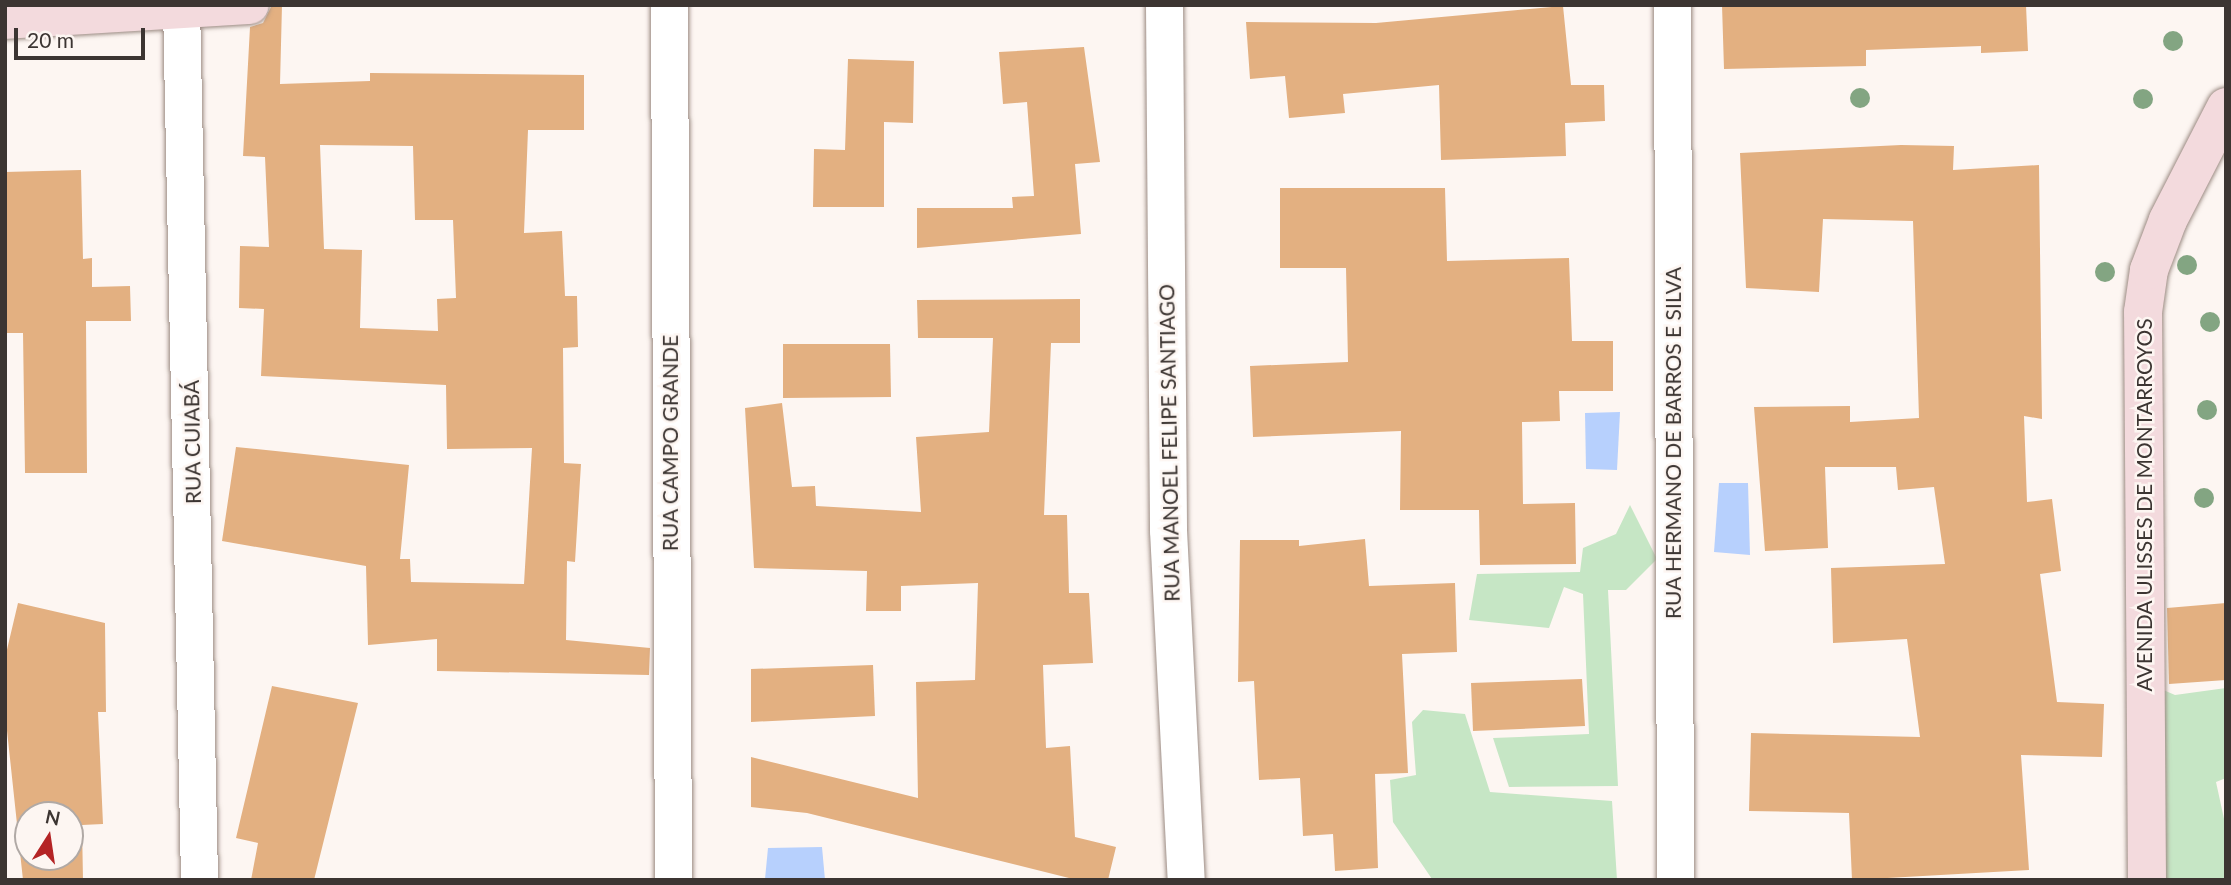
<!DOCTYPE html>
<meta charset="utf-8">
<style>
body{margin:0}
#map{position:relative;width:2231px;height:885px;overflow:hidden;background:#fdf6f2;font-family:Lato,sans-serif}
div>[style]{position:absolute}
.green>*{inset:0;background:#c6e6c5}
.water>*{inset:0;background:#b7d0fd}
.building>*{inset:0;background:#e3b081}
.roads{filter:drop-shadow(0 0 2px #9c8c84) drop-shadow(0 0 2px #9c8c84)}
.street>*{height:37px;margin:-18.5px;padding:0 18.5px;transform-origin:18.5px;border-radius:18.5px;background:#fff}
.secondary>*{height:38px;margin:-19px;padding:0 19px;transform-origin:19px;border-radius:19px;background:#f3dadd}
.trees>*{width:20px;height:20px;margin:-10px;border-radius:50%;background:#83a582}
span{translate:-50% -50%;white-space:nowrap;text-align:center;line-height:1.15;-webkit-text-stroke:5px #fdf6f2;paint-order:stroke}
.street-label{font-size:21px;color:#3c3532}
.frame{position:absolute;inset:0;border:7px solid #3c3532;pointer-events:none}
.north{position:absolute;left:14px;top:801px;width:70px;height:70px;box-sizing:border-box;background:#fdf6f2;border:2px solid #b0a9a5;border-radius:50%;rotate:12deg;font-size:19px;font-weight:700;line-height:28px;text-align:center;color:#3c3532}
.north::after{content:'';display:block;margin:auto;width:24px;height:32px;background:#b42425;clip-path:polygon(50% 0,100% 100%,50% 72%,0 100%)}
.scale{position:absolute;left:14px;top:28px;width:131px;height:32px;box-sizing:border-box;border:4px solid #3c3532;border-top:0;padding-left:9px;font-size:21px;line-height:24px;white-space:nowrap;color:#3c3532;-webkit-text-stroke:5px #fdf6f2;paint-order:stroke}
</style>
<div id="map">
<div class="green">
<i style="clip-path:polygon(1630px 505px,1657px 559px,1626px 590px,1608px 590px,1618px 786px,1509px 787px,1493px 738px,1589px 734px,1583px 594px,1564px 587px,1549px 628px,1469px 620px,1477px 574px,1580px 572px,1583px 548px,1616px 534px)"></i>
<i style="clip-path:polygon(2226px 688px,2226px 778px,2216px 782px,2226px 828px,2226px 880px,2160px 880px,2161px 689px,2175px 695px)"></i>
<i style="clip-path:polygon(1423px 710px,1465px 714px,1490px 792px,1612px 801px,1617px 880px,1432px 879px,1393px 822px,1390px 780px,1416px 775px,1412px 722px)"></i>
</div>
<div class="water">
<i style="clip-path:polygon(1620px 412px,1617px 470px,1586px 469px,1585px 413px)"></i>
<i style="clip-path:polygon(1719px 483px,1748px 483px,1750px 555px,1714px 552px)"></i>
<i style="clip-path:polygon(822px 847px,825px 880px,765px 879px,768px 848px)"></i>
</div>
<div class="building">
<i style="clip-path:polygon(evenodd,272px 5px,282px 5px,280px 84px,370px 81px,370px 73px,584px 75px,584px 130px,528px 130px,524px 233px,562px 231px,565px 296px,577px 296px,578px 347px,563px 348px,564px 463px,581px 464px,575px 562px,567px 561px,566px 640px,650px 648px,649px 675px,437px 671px,437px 639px,368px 645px,366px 566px,222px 541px,236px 447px,409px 465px,400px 559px,410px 559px,411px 582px,524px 584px,532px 448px,447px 449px,446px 385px,261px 376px,264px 309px,239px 308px,240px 246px,269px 247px,265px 157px,243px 156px,250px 27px,263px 23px,272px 5px,320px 145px,413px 146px,415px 220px,453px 220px,456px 298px,437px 299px,438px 331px,360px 328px,362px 250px,324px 249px,320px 145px)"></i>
<i style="clip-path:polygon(1722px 5px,2026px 5px,2028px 51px,1981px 53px,1981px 46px,1866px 50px,1866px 66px,1724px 69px)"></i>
<i style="clip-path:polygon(1563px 6px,1571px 85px,1604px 85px,1605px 121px,1565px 123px,1566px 156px,1441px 160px,1439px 85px,1343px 94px,1345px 113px,1289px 118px,1285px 76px,1250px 79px,1246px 22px,1376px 23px)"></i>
<i style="clip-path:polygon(1084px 47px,1100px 162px,1075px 164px,1081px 234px,917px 248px,917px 208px,1013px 208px,1012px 197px,1034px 196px,1027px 102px,1003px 104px,999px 52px)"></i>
<i style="clip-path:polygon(848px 59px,914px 61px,913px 123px,884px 122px,884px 207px,813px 207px,814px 149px,845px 150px)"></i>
<i style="clip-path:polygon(1901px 145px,1954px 146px,1953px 170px,2039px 165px,2042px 419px,2024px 416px,2027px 502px,2052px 499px,2061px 571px,2040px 574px,2057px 702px,2104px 704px,2102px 757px,2021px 755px,2029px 870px,1852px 880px,1849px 813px,1749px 811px,1751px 733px,1920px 737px,1907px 639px,1833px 643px,1831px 568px,1945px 564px,1934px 487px,1898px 490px,1896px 467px,1825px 467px,1828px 548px,1765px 551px,1754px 407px,1850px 406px,1850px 422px,1919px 418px,1913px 221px,1823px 219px,1819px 292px,1746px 288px,1740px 153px)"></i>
<i style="clip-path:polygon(81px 170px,83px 259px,92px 258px,92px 287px,130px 286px,131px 321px,86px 321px,87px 473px,25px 473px,23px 333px,5px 333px,5px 172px)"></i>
<i style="clip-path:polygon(1280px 188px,1445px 188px,1447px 261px,1569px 258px,1572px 341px,1613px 341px,1613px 391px,1559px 391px,1560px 421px,1522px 422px,1523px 504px,1575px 503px,1576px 564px,1480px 565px,1479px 510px,1400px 510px,1401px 431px,1253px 437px,1250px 366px,1348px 362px,1346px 268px,1280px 268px)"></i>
<i style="clip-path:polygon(1080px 299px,1080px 343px,1051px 343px,1044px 515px,1067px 515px,1069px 593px,1089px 593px,1093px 663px,1043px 665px,1046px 748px,1070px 746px,1075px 837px,1116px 847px,1108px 880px,1077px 880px,807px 813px,751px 807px,751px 757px,918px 798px,916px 682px,975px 680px,978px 583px,901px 586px,901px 611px,866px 611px,867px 571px,754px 568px,745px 408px,782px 403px,792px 487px,815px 486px,816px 506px,921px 512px,916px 437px,989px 432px,993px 338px,918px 338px,917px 300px)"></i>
<i style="clip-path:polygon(783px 344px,890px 344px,891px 397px,783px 398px)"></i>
<i style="clip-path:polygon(1365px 539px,1369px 586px,1455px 583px,1457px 652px,1402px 654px,1408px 773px,1375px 774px,1378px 868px,1335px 871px,1333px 834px,1303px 836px,1300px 778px,1259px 780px,1254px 681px,1238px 682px,1240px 540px,1299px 540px,1299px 546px)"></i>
<i style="clip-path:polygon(evenodd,18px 603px,105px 623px,106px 712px,98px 712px,103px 824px,82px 825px,83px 880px,23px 880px,5px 712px,5px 658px,18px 603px,28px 815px,70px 815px,70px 857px,28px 857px,28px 815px)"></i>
<i style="clip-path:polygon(2226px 603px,2226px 680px,2169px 684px,2167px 608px)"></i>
<i style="clip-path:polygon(873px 665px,875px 716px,751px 722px,751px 669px)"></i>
<i style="clip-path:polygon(1582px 679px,1585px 726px,1473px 731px,1471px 683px)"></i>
<i style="clip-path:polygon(272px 686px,358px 703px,314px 880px,251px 880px,258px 843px,236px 838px)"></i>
</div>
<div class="roads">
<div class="street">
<i style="left:181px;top:5px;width:875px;rotate:88.82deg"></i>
<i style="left:669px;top:5px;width:875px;rotate:89.74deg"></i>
<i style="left:1164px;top:5px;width:525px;rotate:89.56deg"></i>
<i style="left:1168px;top:530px;width:350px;rotate:87.1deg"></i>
<i style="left:1672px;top:5px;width:875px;rotate:89.8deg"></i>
</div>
<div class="secondary">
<i style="left:5px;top:20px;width:245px;rotate:-3.5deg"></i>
<i style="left:2147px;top:880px;width:568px;rotate:-90.4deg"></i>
<i style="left:2143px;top:312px;width:42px;rotate:-81.9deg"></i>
<i style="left:2149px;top:270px;width:53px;rotate:-69.2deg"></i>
<i style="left:2168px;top:220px;width:127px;rotate:-62.8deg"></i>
</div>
</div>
<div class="trees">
<i style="left:2173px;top:41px"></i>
<i style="left:1860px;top:98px"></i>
<i style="left:2143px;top:99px"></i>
<i style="left:2187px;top:265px"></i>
<i style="left:2105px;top:272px"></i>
<i style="left:2210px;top:322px"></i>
<i style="left:2207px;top:410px"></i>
<i style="left:2204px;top:498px"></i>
</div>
<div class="street-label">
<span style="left:192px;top:442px;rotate:-91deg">RUA CUIABÁ</span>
<span style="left:670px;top:443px;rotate:-90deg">RUA CAMPO GRANDE</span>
<span style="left:1169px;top:443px;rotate:-91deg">RUA MANOEL FELIPE SANTIAGO</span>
<span style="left:1673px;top:443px;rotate:-90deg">RUA HERMANO DE BARROS E SILVA</span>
<span style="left:2144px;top:505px;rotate:-90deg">AVENIDA ULISSES DE MONTARROYOS</span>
</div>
<div class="frame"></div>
<div class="north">N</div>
<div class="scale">20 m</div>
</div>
